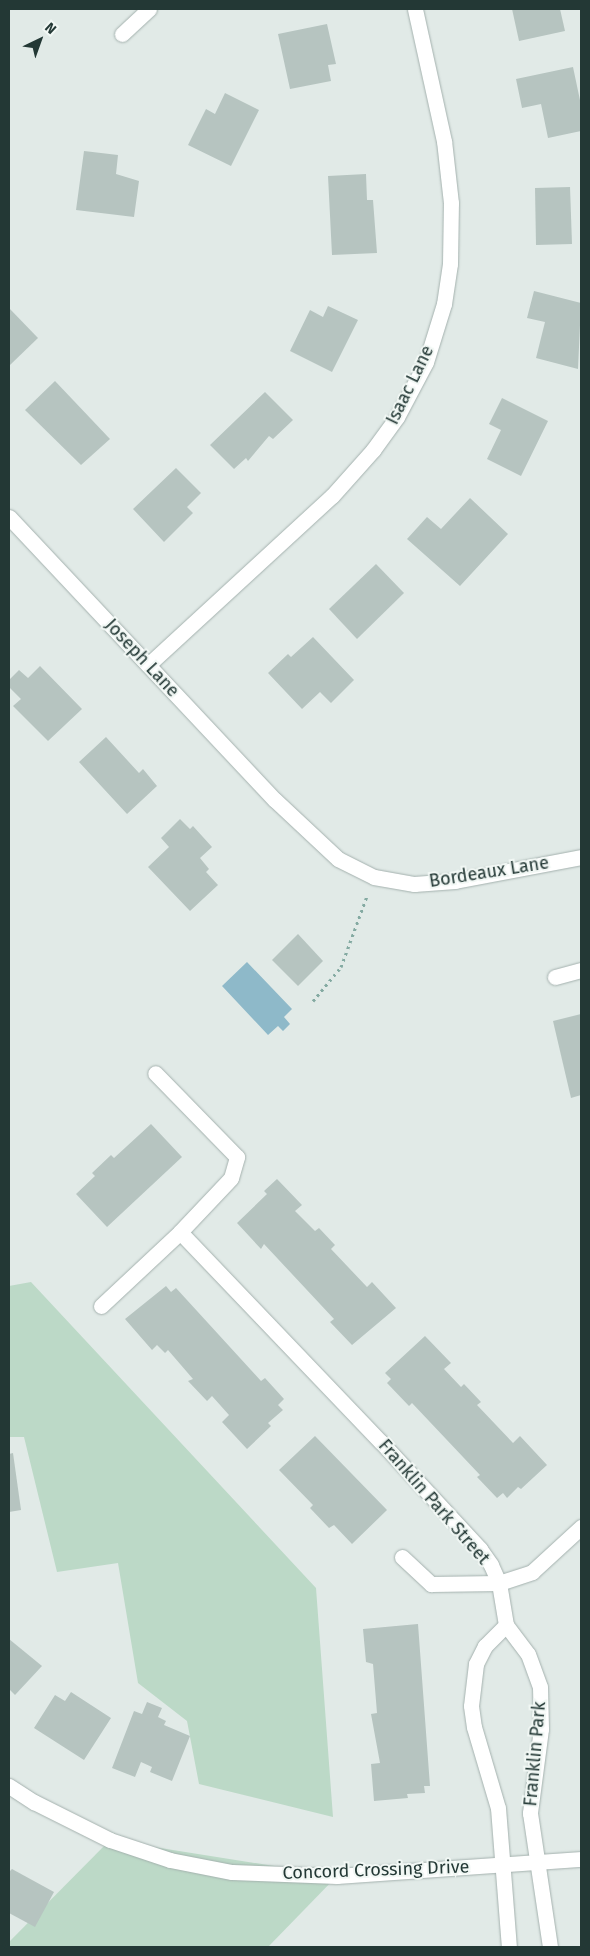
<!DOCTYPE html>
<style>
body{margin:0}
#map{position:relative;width:590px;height:1956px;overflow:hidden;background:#e1eae7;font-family:"Fira Sans",sans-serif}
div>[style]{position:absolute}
.green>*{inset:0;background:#bcd9c7}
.water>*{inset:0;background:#8eb9c9}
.building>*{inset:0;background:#b6c4c0}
.path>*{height:3px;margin-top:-1.5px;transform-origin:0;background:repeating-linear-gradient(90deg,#84aaa2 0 2.5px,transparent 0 6.5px)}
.roads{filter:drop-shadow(0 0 1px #a4b1ae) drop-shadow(0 0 1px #a4b1ae)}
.minor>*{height:15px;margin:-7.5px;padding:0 7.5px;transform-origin:7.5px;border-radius:7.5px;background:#fff}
span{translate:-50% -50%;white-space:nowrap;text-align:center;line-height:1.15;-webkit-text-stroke:4px #f1f7f4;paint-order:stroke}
.street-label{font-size:18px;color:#233835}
.frame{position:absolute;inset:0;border:10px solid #233835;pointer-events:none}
.north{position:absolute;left:15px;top:15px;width:50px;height:50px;-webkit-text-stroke:4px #f1f7f4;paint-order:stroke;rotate:42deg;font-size:14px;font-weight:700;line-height:20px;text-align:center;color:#233835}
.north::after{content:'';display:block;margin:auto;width:18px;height:22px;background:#233835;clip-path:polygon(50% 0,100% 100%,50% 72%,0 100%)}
</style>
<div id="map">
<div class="green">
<i style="clip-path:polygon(31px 1282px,316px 1588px,333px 1817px,199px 1784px,187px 1721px,138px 1683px,118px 1563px,57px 1572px,24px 1437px,9px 1437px,9px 1286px)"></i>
<i style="clip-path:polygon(110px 1840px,337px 1876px,268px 1947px,9px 1947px,9px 1942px)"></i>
</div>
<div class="water">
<i style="clip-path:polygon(247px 962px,292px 1009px,284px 1017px,290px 1024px,283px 1031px,278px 1026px,268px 1035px,222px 986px)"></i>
</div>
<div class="building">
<i style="clip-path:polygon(512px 9px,560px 9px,565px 31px,519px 41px)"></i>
<i style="clip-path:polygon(327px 24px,336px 64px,328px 65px,331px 81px,290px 89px,278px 34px)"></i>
<i style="clip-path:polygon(573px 67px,581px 105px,581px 131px,548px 138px,541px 104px,522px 108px,516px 79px)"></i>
<i style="clip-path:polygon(225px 93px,259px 110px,231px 166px,188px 145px,206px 109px,215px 114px)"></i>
<i style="clip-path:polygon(84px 151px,118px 155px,116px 174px,139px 181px,134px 217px,76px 210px)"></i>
<i style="clip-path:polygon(366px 174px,367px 200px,373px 200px,377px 253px,332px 255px,328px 176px)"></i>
<i style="clip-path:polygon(570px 187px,572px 244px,536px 245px,535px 188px)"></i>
<i style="clip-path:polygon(534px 291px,581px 303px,578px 369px,536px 358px,545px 322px,527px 318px)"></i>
<i style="clip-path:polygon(328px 306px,358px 320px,332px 372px,290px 351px,310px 310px,323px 317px)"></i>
<i style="clip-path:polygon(9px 308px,38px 338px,10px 365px,9px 363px)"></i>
<i style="clip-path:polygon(55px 381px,110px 439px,81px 465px,25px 410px)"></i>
<i style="clip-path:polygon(265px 392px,293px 420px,273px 439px,269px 436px,248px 461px,246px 458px,234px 469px,210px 445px)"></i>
<i style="clip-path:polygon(502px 398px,548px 421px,521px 476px,487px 459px,501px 430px,489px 424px)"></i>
<i style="clip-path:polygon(176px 468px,201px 493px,187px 507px,193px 513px,164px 542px,133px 509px)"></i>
<i style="clip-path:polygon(470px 498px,508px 534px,460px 586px,407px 539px,427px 517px,441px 529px)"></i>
<i style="clip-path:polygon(376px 564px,404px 593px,357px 639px,329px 609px)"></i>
<i style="clip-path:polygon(313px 637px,354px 680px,331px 703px,320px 692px,302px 709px,268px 673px,288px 654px,291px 657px)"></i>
<i style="clip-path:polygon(40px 666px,82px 709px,48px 741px,13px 706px,21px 699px,9px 687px,9px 680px,19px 670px,28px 678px)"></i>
<i style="clip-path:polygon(106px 737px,139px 773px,143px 769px,157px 786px,127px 814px,79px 762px)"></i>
<i style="clip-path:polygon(180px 819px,190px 829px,193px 826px,212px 847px,200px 858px,209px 869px,206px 872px,218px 885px,190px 911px,148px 867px,169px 847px,161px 838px)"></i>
<i style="clip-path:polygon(298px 934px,323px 961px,298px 986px,272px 960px)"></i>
<i style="clip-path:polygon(581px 1014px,581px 1095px,571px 1098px,553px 1021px)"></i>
<i style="clip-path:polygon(151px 1124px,182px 1157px,107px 1227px,76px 1194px,95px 1176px,92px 1173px,111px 1155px,114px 1158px)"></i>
<i style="clip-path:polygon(277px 1179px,302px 1205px,295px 1211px,315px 1231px,319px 1228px,335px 1245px,331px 1249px,367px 1287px,372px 1282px,396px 1308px,352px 1345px,330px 1322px,334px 1319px,264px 1244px,261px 1249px,237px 1223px,267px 1194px,264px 1191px)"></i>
<i style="clip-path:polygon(166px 1286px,171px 1292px,176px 1288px,261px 1381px,265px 1378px,284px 1399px,278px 1405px,283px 1410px,268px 1423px,271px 1426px,247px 1449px,222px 1422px,229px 1415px,212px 1396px,207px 1401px,188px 1381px,193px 1379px,168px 1350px,165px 1353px,157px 1345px,152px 1350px,125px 1319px)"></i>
<i style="clip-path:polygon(425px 1336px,451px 1363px,444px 1369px,461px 1387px,464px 1384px,481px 1402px,477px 1405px,513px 1443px,520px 1436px,547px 1465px,521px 1489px,518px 1487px,507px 1498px,503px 1493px,497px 1498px,477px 1477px,480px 1475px,412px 1403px,409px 1406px,387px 1383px,391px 1379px,385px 1373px)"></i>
<i style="clip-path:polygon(315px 1436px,387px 1510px,352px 1544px,334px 1525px,329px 1528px,310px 1508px,313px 1505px,279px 1470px)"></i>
<i style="clip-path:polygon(13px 1453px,21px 1510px,9px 1512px,9px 1454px)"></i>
<i style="clip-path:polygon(418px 1624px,430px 1786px,424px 1786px,425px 1793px,407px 1794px,408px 1798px,374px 1801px,371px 1764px,380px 1763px,371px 1714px,377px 1713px,373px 1664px,366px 1662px,363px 1629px)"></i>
<i style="clip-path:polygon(9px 1639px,42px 1666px,15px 1695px,9px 1689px)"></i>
<i style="clip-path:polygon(71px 1692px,111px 1718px,84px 1760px,34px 1728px,55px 1695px,65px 1701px)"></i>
<i style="clip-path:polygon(147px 1702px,162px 1708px,158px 1717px,166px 1721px,164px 1725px,190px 1736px,172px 1781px,150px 1772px,152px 1767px,141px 1762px,135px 1777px,112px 1768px,134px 1711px,142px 1714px)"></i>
<i style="clip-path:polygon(12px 1869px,54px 1892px,35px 1927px,9px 1913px,9px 1872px)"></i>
</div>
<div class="path">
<i style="left:313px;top:1001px;width:44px;rotate:-50.5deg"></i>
<i style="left:341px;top:967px;width:76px;rotate:-69.9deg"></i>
</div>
<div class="roads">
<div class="minor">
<i style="left:122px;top:34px;width:37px;rotate:-43deg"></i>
<i style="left:9px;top:517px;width:388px;rotate:46.8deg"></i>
<i style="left:275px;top:800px;width:86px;rotate:43.1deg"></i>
<i style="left:338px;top:859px;width:40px;rotate:26.6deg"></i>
<i style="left:374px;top:877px;width:41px;rotate:9.9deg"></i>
<i style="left:414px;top:884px;width:41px;rotate:-4.2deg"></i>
<i style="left:455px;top:881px;width:128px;rotate:-10.8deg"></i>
<i style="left:148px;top:665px;width:250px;rotate:-42.6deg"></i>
<i style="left:332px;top:496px;width:62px;rotate:-48.3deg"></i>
<i style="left:373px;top:450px;width:41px;rotate:-54deg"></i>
<i style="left:397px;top:417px;width:62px;rotate:-62.2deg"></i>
<i style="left:426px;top:362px;width:61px;rotate:-72.8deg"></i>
<i style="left:444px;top:304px;width:40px;rotate:-81.5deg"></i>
<i style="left:450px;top:264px;width:61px;rotate:-89.1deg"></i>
<i style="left:451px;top:203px;width:62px;rotate:-96.4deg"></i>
<i style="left:444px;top:141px;width:135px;rotate:-102.4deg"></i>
<i style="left:555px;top:977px;width:27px;rotate:-15deg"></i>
<i style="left:180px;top:1232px;width:291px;rotate:46.3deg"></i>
<i style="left:381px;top:1442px;width:146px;rotate:47.2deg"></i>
<i style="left:480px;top:1549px;width:19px;rotate:55deg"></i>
<i style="left:491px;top:1565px;width:20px;rotate:66deg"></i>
<i style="left:499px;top:1583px;width:43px;rotate:80.5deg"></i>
<i style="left:506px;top:1625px;width:36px;rotate:53deg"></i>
<i style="left:528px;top:1654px;width:35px;rotate:70deg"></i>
<i style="left:540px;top:1687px;width:42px;rotate:88.6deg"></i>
<i style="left:541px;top:1729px;width:85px;rotate:97.5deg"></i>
<i style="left:530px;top:1813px;width:135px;rotate:81.5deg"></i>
<i style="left:101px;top:1306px;width:108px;rotate:-43.1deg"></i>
<i style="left:180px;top:1232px;width:74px;rotate:-46.6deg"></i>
<i style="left:231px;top:1178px;width:22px;rotate:-74deg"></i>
<i style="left:237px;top:1157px;width:117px;rotate:-134.3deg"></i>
<i style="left:402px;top:1557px;width:40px;rotate:43deg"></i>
<i style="left:431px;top:1584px;width:68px;rotate:-0.8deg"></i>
<i style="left:499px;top:1583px;width:35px;rotate:-18deg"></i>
<i style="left:532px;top:1572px;width:67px;rotate:-42.6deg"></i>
<i style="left:506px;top:1625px;width:30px;rotate:135deg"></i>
<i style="left:485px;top:1646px;width:20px;rotate:117deg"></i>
<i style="left:476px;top:1664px;width:42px;rotate:96.8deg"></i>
<i style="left:471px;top:1706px;width:21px;rotate:82deg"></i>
<i style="left:474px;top:1727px;width:84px;rotate:73.5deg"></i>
<i style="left:498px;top:1808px;width:139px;rotate:85.5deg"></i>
<i style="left:9px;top:1786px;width:30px;rotate:33deg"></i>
<i style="left:34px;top:1802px;width:85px;rotate:26.6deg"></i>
<i style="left:110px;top:1840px;width:63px;rotate:18.4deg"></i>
<i style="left:170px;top:1860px;width:63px;rotate:11deg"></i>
<i style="left:232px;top:1872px;width:105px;rotate:2.2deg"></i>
<i style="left:337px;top:1876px;width:245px;rotate:-4deg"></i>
</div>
</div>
<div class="street-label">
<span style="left:410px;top:385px;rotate:-64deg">Isaac Lane</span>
<span style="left:142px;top:658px;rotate:47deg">Joseph Lane</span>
<span style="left:489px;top:872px;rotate:-9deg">Bordeaux Lane</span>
<span style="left:434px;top:1502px;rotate:49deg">Franklin Park Street</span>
<span style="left:535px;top:1754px;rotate:-85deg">Franklin Park</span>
<span style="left:376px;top:1870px;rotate:-2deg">Concord Crossing Drive</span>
</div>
<div class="frame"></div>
<div class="north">N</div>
</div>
